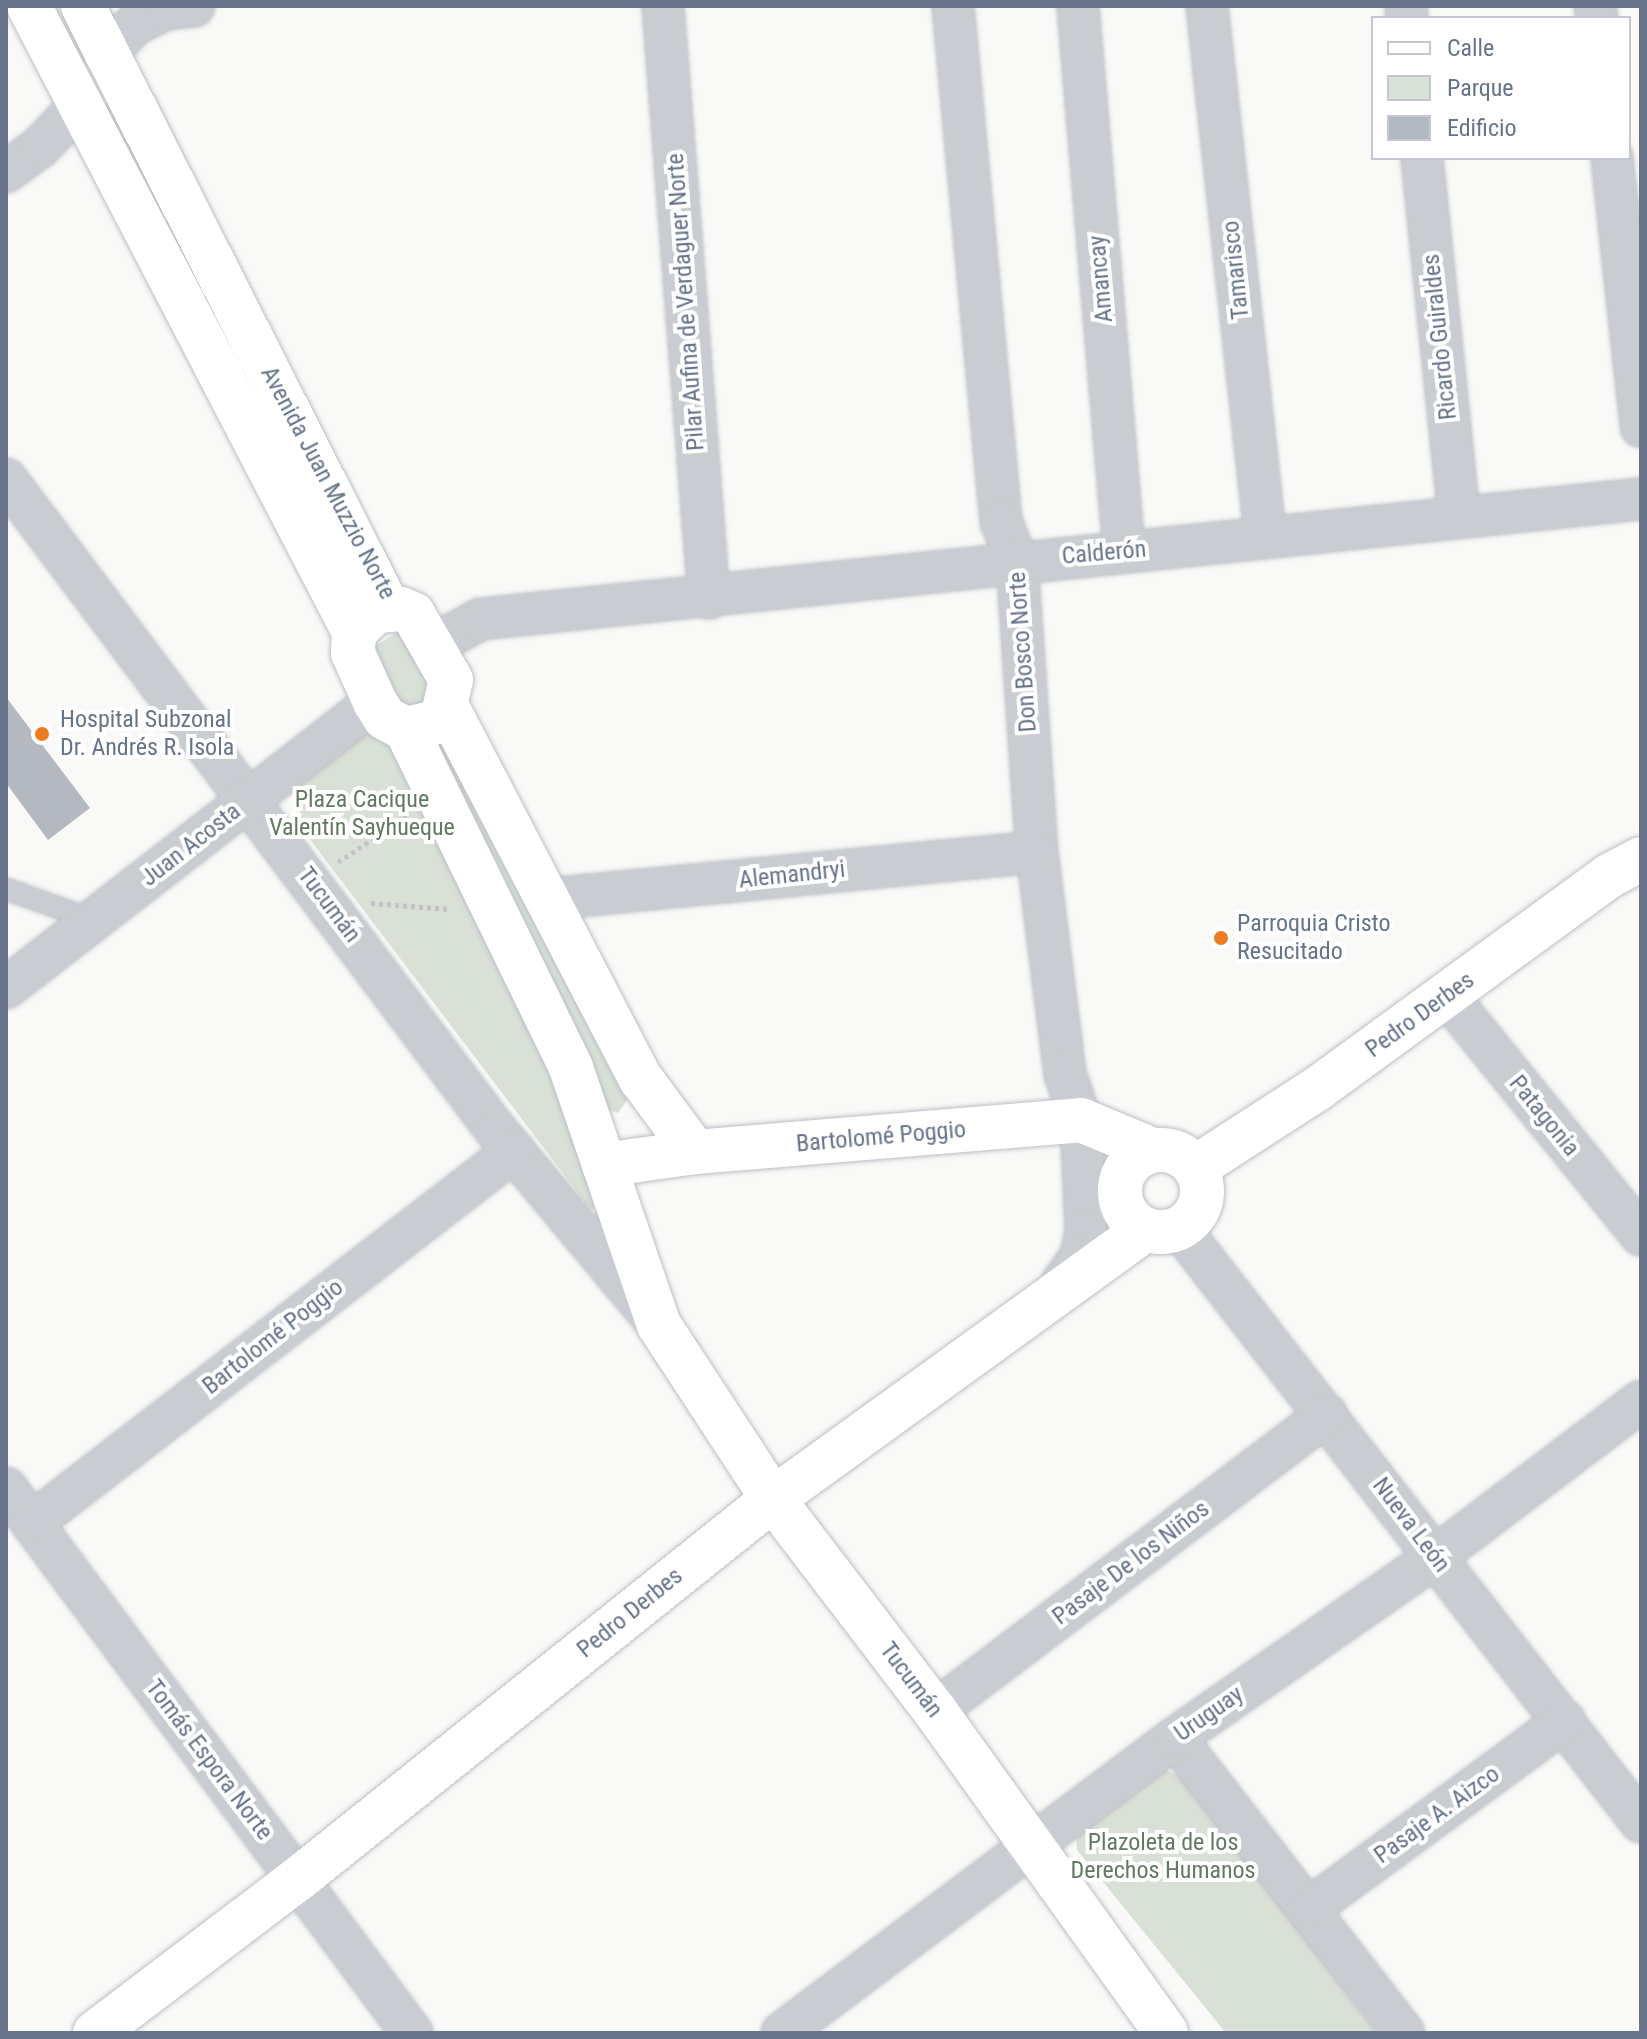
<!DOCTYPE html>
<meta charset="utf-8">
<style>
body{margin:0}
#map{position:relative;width:1647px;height:2039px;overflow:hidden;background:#f9f9f7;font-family:"Roboto Condensed",sans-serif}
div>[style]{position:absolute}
.green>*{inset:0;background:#d9e1d7}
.building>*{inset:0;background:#b4b9c1}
.path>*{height:5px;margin-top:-2.5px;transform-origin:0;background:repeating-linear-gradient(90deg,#c0c2c5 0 4px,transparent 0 8px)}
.roads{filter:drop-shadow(0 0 2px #bbbfc5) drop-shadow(0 0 2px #bbbfc5)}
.lane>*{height:20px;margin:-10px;padding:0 10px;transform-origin:10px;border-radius:10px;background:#c9ccd0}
.street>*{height:40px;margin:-20px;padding:0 20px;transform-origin:20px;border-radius:20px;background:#c9ccd0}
.secondary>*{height:44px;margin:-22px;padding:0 22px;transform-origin:22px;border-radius:22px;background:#fff}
.secondary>.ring{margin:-22px;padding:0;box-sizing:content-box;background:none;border:44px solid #fff;border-radius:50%}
.dots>*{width:22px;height:22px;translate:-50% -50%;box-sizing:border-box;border:4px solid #fff;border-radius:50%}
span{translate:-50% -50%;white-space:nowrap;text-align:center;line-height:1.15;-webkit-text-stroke:8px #fff;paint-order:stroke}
.street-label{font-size:24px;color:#667389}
.poi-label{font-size:24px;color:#667389}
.left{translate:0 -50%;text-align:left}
.park-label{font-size:24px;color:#627a62}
.frame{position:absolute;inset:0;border:8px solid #667389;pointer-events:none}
.legend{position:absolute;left:1371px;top:16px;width:260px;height:144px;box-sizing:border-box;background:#fff;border:2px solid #c2c7d0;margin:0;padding:10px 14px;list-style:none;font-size:24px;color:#667389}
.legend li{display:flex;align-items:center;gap:16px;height:40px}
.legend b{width:40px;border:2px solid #c2c7d0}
</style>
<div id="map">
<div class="green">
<i style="clip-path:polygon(398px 632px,407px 635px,432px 674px,429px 704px,398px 710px,370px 649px)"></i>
<i style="clip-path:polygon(369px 729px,385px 732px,554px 1066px,600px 1208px,590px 1209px,299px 825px,301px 782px)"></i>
<i style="clip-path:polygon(442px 731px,629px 1097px,618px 1113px,596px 1106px,562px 997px,429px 738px)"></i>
<i style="clip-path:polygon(1164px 1769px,1182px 1777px,1377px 2033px,1226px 2033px,1077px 1850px,1076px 1834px)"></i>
</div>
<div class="building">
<i style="clip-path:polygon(6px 697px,90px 808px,48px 840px,6px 783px)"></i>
</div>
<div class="path">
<i style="left:338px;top:862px;width:82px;rotate:-33.5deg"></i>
<i style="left:371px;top:903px;width:78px;rotate:4.4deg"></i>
</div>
<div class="roads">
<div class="lane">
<i style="left:6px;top:889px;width:92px;rotate:19.6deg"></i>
</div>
<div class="street">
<i style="left:663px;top:6px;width:594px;rotate:85.56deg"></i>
<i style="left:953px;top:6px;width:517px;rotate:84.68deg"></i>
<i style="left:1001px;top:521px;width:43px;rotate:68.2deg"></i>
<i style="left:1017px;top:561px;width:292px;rotate:86.1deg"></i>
<i style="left:1037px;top:852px;width:224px;rotate:82.8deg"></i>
<i style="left:1065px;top:1074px;width:49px;rotate:70.8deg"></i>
<i style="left:1081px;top:1120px;width:111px;rotate:87.4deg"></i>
<i style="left:1086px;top:1231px;width:25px;rotate:101deg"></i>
<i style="left:1081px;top:1256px;width:43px;rotate:125.5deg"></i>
<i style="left:1078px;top:6px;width:548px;rotate:85.18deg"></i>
<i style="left:1207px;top:6px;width:531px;rotate:83.73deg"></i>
<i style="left:1406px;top:6px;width:12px;rotate:85deg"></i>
<i style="left:1595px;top:6px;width:12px;rotate:81deg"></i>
<i style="left:1422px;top:158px;width:361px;rotate:84.1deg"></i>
<i style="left:1612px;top:158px;width:270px;rotate:83.8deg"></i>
<i style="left:6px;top:172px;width:42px;rotate:-36.3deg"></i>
<i style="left:40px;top:147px;width:62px;rotate:-46.3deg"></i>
<i style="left:83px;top:102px;width:29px;rotate:-55deg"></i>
<i style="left:100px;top:78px;width:26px;rotate:-72deg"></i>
<i style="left:108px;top:53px;width:38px;rotate:-47deg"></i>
<i style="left:134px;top:25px;width:36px;rotate:-27deg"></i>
<i style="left:166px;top:9px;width:28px;rotate:-6deg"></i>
<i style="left:6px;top:479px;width:813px;rotate:53.05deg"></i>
<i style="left:495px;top:1129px;width:246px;rotate:50.1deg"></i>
<i style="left:431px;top:646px;width:57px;rotate:-28.4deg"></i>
<i style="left:481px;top:619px;width:1166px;rotate:-5.91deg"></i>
<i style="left:548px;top:899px;width:491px;rotate:-5.5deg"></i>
<i style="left:6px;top:988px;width:467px;rotate:-37.8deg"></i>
<i style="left:1447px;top:996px;width:308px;rotate:50.9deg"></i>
<i style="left:1180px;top:1229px;width:751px;rotate:52.14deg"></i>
<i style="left:6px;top:1488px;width:680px;rotate:53.32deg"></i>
<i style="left:32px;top:1523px;width:609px;rotate:-37.66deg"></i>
<i style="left:935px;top:1711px;width:491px;rotate:-37.1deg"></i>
<i style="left:1175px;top:1738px;width:373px;rotate:52.2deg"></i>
<i style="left:1310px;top:1908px;width:316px;rotate:-36.3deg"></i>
<i style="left:782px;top:2033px;width:491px;rotate:-36.9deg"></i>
<i style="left:1175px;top:1738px;width:317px;rotate:-34.8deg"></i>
<i style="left:1435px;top:1557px;width:258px;rotate:-37.1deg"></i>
</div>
<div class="secondary">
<i style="left:29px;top:6px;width:705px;rotate:62.56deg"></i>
<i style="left:354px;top:632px;width:21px;rotate:93deg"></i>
<i style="left:353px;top:653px;width:54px;rotate:65.8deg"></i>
<i style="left:375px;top:702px;width:19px;rotate:58deg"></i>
<i style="left:385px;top:718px;width:24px;rotate:28deg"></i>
<i style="left:406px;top:729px;width:28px;rotate:-13deg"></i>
<i style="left:433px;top:723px;width:13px;rotate:-42deg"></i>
<i style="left:443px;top:714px;width:35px;rotate:-77deg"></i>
<i style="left:451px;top:680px;width:76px;rotate:-119.9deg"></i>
<i style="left:413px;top:614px;width:13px;rotate:-157deg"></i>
<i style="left:401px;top:609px;width:25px;rotate:175deg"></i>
<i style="left:376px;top:611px;width:30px;rotate:136deg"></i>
<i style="left:83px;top:6px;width:675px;rotate:63.13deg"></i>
<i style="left:447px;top:707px;width:420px;rotate:62.5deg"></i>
<i style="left:641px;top:1079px;width:91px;rotate:53.5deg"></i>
<i style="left:406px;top:729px;width:377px;rotate:64deg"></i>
<i style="left:571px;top:1068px;width:272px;rotate:71.1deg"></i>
<i style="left:659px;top:1325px;width:208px;rotate:56.8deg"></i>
<i style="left:773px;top:1499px;width:267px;rotate:52.6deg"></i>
<i style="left:935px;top:1711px;width:396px;rotate:54.3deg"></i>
<i class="ring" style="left:1120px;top:1150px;width:38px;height:38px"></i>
<i style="left:604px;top:1165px;width:92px;rotate:-8.1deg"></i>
<i style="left:695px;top:1152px;width:387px;rotate:-4.7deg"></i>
<i style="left:1081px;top:1120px;width:78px;rotate:22.6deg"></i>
<i style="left:1196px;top:1167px;width:144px;rotate:-32.8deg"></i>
<i style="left:1317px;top:1089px;width:361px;rotate:-36.1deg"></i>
<i style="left:1609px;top:876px;width:36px;rotate:-28deg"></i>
<i style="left:95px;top:2033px;width:255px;rotate:-37.2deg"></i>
<i style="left:298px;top:1879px;width:608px;rotate:-38.66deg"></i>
<i style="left:773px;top:1499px;width:459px;rotate:-35.9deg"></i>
</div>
</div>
<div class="dots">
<i style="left:42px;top:734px;background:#ed7b22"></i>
<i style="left:1221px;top:938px;background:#ed7b22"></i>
</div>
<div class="street-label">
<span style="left:1236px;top:270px;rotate:-96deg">Tamarisco</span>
<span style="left:1101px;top:279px;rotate:-95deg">Amancay</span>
<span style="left:686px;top:302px;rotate:-94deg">Pilar Aufina de Verdaguer Norte</span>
<span style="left:1440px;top:337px;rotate:-96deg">Ricardo Guiraldes</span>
<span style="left:328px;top:483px;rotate:62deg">Avenida Juan Muzzio Norte</span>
<span style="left:1104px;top:553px;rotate:-5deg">Calderón</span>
<span style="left:1023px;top:652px;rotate:-94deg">Don Bosco Norte</span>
<span style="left:191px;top:845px;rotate:-38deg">Juan Acosta</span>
<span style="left:792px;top:875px;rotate:-6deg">Alemandryi</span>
<span style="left:329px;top:905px;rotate:53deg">Tucumán</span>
<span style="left:1420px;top:1015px;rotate:-36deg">Pedro Derbes</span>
<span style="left:1544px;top:1116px;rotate:51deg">Patagonia</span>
<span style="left:881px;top:1137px;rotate:-5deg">Bartolomé Poggio</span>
<span style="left:273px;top:1337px;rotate:-38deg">Bartolomé Poggio</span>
<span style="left:1411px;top:1525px;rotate:53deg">Nueva León</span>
<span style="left:1131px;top:1563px;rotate:-37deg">Pasaje De los Niños</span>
<span style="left:630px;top:1613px;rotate:-39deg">Pedro Derbes</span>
<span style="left:911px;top:1680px;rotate:53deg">Tucumán</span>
<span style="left:1209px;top:1714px;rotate:-35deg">Uruguay</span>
<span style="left:209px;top:1760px;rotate:53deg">Tomás Espora Norte</span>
<span style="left:1437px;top:1815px;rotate:-36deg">Pasaje A. Aizco</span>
</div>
<div class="poi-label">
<span class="left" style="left:60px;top:734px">Hospital Subzonal<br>Dr. Andrés R. Isola</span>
<span class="left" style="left:1237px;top:938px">Parroquia Cristo<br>Resucitado</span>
</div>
<div class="park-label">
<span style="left:362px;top:814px">Plaza Cacique<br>Valentín Sayhueque</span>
<span style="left:1163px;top:1857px">Plazoleta de los<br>Derechos Humanos</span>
</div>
<div class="frame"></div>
<ul class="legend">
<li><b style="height:10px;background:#fff"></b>Calle</li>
<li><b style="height:22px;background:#d9e1d7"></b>Parque</li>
<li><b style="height:22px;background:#b4b9c1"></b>Edificio</li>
</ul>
</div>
